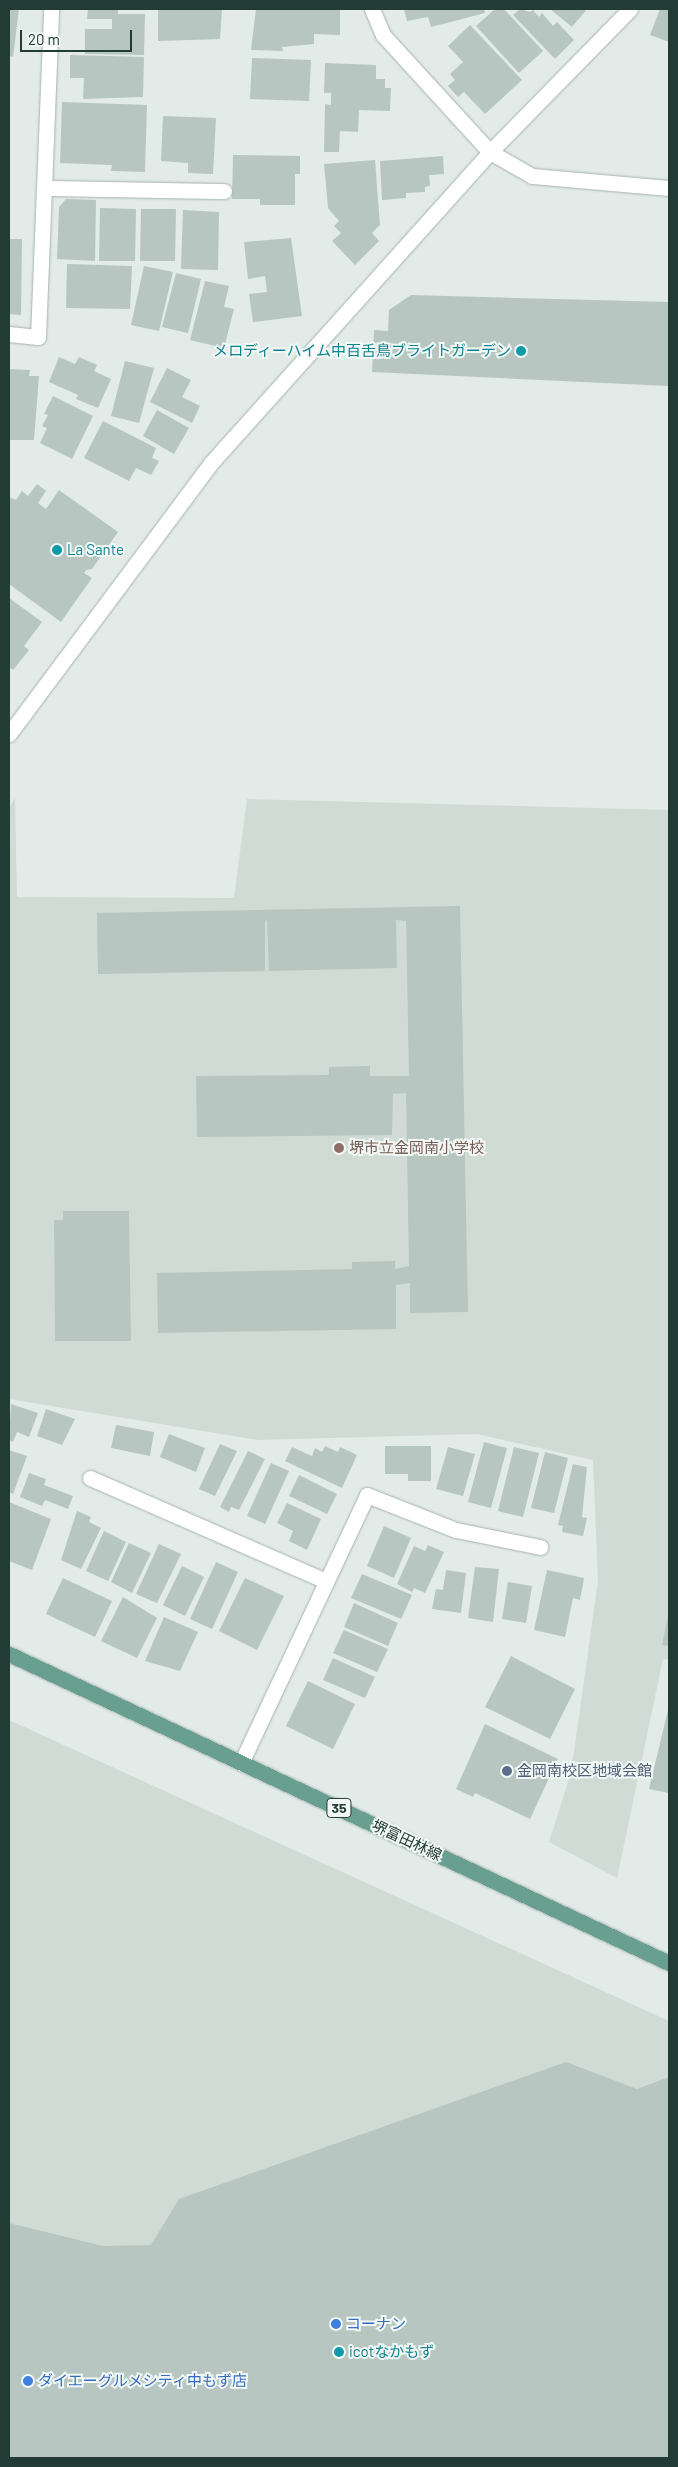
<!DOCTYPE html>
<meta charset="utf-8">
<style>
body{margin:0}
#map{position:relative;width:678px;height:2467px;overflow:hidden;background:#e2ebe7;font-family:Barlow,"Noto Sans JP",sans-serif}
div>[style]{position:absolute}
.built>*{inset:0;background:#d0dbd6}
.building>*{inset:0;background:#b7c6c0}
.roads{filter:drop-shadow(0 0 1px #a5b3ae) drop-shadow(0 0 1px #a5b3ae)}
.minor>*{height:15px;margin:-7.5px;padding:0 7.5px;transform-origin:7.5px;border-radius:7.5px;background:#fff}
.tertiary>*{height:15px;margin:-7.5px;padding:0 7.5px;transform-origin:7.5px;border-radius:7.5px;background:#fff}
.primary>*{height:15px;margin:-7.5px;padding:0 7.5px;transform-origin:7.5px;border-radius:7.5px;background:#689f90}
.dots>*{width:14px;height:14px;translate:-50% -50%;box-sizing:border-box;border:2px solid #f2f8f5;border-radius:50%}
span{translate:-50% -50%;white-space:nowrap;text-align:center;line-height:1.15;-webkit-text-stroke:4px #f2f8f5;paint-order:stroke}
.shield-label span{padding:1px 4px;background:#f2f8f5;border:1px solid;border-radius:4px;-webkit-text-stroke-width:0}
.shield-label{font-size:14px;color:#233b35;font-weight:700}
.culture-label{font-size:15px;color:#0d838f}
.right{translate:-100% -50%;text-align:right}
.left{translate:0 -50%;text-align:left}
.education-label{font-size:15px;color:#785e54}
.service-label{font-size:15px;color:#4e5e75}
.street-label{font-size:15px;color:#233b35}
.shop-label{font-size:15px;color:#366cbe}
.frame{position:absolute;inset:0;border:10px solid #233b35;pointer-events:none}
.scale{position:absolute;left:20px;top:30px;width:112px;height:22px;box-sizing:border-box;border:2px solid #233b35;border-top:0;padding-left:6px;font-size:15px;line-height:18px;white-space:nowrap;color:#233b35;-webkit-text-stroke:4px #f2f8f5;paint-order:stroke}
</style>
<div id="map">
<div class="built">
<i style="clip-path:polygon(15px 798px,17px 897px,234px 898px,247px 799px,669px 810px,669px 1660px,663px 1659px,617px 1878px,549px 1842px,571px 1773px,598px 1581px,593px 1460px,477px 1434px,258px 1440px,9px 1399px,9px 808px)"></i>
<i style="clip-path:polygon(9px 1720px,669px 2021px,669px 2458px,9px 2458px)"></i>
</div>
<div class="building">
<i style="clip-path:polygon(9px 9px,19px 9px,13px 57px,9px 56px)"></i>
<i style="clip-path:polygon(88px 9px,118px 9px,118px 14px,145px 14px,144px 55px,85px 54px,85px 29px,112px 29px,112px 19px,87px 19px)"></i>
<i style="clip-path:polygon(158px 9px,222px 9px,220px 39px,158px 41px)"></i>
<i style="clip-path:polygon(256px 9px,340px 9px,340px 35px,314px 34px,314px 44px,282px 47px,283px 51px,251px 50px)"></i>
<i style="clip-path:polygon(404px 9px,484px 9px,485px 13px,431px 27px,428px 17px,407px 21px)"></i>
<i style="clip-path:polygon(495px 9px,504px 9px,543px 51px,519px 73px,476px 26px)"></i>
<i style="clip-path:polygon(520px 9px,530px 12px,533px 10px,539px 17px,542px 13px,553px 26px,557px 22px,574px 40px,555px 59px,513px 15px)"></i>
<i style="clip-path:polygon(550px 9px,587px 9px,572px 27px)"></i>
<i style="clip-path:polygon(660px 9px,669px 9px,669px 42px,650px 35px)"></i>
<i style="clip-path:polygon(470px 25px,522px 80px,485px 114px,464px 92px,458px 97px,448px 86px,455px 80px,450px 74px,463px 62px,448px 46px)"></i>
<i style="clip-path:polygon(70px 55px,144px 57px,143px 97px,83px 99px,84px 78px,70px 78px)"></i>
<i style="clip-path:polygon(252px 58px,311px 60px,309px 101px,250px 99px)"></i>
<i style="clip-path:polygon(325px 63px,376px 65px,376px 79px,385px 79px,385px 88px,391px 88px,390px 111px,359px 110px,358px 132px,340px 131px,339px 152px,324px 152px,325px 104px,331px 105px,331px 93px,324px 93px)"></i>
<i style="clip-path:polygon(62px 102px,147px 105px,145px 172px,111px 171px,112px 165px,60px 163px)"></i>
<i style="clip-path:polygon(163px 116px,216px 118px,213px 174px,188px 173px,188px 163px,161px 161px)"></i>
<i style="clip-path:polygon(233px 155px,300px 156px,300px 174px,295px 174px,295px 205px,260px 205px,260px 199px,232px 199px)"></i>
<i style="clip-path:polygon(443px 156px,444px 174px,429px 175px,430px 186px,425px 187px,425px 192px,406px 193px,406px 198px,382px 200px,380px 161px)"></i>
<i style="clip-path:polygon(375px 160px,380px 225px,372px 233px,379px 241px,355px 265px,332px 241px,341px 233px,334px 226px,339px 221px,328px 208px,324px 164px)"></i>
<i style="clip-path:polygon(66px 199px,96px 200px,95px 261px,57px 259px,59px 207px)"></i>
<i style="clip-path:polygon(100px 208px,136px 209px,135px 261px,99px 261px)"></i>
<i style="clip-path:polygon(141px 209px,176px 209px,175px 261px,140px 261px)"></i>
<i style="clip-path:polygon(183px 210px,219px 212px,218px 270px,181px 269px)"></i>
<i style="clip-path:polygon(291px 238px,302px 316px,253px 322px,249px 294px,267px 292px,265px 276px,248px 279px,244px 242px)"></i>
<i style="clip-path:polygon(9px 239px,22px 239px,21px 315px,9px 314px)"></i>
<i style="clip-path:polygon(67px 264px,132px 266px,130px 309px,66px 308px)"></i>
<i style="clip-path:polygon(144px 266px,173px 272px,159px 331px,131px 325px)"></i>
<i style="clip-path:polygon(176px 273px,201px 279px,188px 333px,162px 327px)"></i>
<i style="clip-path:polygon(205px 281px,229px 286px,224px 307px,234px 309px,224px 348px,190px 340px)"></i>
<i style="clip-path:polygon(411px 295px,669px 302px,669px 386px,372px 372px,374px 330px,388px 331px,389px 310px)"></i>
<i style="clip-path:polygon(59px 357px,75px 364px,79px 357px,97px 365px,94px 371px,111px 379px,98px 408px,76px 399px,78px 395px,49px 382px)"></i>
<i style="clip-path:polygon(125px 361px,154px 368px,139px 423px,111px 416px)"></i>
<i style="clip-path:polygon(167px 368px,191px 380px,182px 397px,200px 406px,192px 423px,150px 402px)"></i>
<i style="clip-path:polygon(9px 369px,30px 370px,29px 376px,39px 376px,34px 440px,9px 440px)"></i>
<i style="clip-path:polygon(53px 396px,93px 416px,72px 459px,40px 443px,47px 428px,42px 426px,48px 415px,44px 414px)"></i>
<i style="clip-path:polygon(157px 410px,189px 428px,174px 454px,143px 436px)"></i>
<i style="clip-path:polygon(103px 421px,156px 448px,152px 458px,159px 461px,151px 475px,136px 468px,129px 481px,84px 458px)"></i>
<i style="clip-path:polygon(37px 484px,46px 491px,38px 503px,46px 509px,59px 490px,118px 532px,92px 569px,86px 570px,84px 573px,92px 578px,61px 622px,9px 584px,9px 497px,16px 500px,22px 491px,28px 496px)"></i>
<i style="clip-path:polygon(9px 598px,42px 622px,24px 646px,29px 650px,13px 670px,9px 667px)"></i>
<i style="clip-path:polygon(460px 906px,468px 1312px,410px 1313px,410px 1283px,396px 1285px,396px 1329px,158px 1333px,157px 1273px,352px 1269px,352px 1262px,395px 1261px,395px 1269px,409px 1266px,406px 1093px,393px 1094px,392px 1135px,197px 1137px,196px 1076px,329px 1075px,329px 1067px,370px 1066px,370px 1076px,409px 1076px,406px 921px,396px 920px,397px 968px,269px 971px,267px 920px,265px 921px,265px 971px,98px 974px,97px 913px)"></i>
<i style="clip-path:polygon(63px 1211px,129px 1211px,131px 1341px,55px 1341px,54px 1220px,63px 1220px)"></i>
<i style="clip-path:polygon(11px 1404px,38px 1413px,29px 1437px,17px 1432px,13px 1442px,9px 1440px)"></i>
<i style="clip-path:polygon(46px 1409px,75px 1419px,62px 1445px,37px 1436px)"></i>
<i style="clip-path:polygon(116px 1425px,154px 1432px,150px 1456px,111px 1448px)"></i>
<i style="clip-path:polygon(169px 1434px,205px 1448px,196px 1472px,160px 1457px)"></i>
<i style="clip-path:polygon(484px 1442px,507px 1448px,491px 1508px,468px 1502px)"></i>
<i style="clip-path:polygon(220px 1444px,237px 1451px,215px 1496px,199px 1489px)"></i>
<i style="clip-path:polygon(325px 1446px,338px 1452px,340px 1447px,357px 1455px,342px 1488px,285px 1461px,292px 1447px,312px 1456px,315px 1448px,322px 1452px)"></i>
<i style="clip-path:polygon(385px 1446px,431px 1446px,431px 1481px,408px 1481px,408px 1474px,385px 1474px)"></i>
<i style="clip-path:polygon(448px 1447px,475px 1454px,463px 1496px,436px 1489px)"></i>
<i style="clip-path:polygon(514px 1447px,539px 1453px,523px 1517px,498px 1511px)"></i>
<i style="clip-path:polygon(9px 1450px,27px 1456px,13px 1494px,9px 1492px)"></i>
<i style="clip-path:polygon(248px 1451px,265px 1459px,239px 1510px,231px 1507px,229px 1512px,220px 1507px)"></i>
<i style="clip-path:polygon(545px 1452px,568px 1458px,554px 1513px,531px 1508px)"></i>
<i style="clip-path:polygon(271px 1463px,289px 1471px,265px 1524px,247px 1516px)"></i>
<i style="clip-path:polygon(573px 1464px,587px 1467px,582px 1517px,587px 1518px,583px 1536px,562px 1532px,563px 1526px,558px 1525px)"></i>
<i style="clip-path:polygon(29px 1473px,46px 1479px,44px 1485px,73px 1496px,68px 1509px,45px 1500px,42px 1506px,20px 1497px)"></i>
<i style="clip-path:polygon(299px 1475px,337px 1494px,327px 1514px,289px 1496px)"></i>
<i style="clip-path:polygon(9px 1502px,51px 1519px,32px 1570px,9px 1561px)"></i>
<i style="clip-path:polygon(287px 1503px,321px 1519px,307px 1550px,289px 1541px,293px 1531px,277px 1523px)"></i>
<i style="clip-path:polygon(77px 1511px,91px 1517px,89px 1522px,101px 1528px,81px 1569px,61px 1560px)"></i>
<i style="clip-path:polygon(384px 1526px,411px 1538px,394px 1578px,367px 1566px)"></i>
<i style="clip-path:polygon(104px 1531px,126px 1542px,108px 1581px,86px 1571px)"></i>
<i style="clip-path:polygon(129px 1543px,151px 1553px,132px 1593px,111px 1582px)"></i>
<i style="clip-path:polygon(159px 1544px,181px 1554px,157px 1603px,136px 1594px)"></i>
<i style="clip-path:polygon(428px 1545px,444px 1552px,425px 1593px,414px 1588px,412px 1592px,397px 1584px,414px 1546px,425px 1551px)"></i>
<i style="clip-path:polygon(216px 1562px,238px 1572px,212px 1629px,190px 1619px)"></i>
<i style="clip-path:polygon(182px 1566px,204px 1577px,185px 1616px,163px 1605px)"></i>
<i style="clip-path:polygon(475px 1567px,499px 1569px,493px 1622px,468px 1618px)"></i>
<i style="clip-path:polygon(446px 1570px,466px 1573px,461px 1613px,432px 1609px,436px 1589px,443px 1590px)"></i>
<i style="clip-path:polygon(547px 1570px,584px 1578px,580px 1600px,573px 1598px,565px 1637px,534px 1630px)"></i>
<i style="clip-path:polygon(362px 1574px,412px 1595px,401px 1619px,351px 1598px)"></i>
<i style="clip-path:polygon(63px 1578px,112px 1601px,95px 1637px,46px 1614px)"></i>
<i style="clip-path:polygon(245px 1578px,284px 1596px,257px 1650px,219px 1631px)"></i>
<i style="clip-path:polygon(508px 1582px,532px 1586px,526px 1623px,502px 1619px)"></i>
<i style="clip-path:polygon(123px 1597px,157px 1618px,137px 1658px,101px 1641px)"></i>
<i style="clip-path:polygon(354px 1603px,398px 1623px,388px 1646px,344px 1627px)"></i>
<i style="clip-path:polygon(668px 1615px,669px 1615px,669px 1646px,662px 1645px)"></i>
<i style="clip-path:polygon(164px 1617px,198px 1632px,180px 1671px,145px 1661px)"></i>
<i style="clip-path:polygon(344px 1630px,388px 1649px,377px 1672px,333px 1653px)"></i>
<i style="clip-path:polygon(511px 1656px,575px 1689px,550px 1739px,485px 1707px)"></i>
<i style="clip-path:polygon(333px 1658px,375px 1677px,365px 1698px,323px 1680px)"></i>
<i style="clip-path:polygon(308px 1681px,355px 1704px,333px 1749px,286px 1726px)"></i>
<i style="clip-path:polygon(669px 1706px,669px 1793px,649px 1789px)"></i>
<i style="clip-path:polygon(485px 1724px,558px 1759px,530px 1819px,475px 1793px,473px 1797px,456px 1789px)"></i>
<i style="clip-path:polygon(566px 2062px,637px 2089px,669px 2077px,669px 2458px,9px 2458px,9px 2223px,103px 2246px,151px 2245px,179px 2199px)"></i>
</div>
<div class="roads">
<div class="minor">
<i style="left:372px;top:9px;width:28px;rotate:67deg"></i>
<i style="left:383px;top:35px;width:159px;rotate:47.6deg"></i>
<i style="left:490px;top:152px;width:48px;rotate:29.7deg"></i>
<i style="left:532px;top:176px;width:138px;rotate:5deg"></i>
<i style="left:44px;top:188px;width:180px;rotate:1deg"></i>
<i style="left:9px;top:334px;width:29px;rotate:6deg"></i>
<i style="left:38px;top:337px;width:328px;rotate:-87.7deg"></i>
<i style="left:90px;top:1478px;width:257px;rotate:23.6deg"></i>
<i style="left:241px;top:1763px;width:296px;rotate:-64.8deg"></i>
<i style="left:367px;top:1495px;width:96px;rotate:21.5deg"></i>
<i style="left:456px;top:1530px;width:86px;rotate:11.4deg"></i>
</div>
<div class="tertiary">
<i style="left:9px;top:734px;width:338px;rotate:-53.3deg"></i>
<i style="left:211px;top:463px;width:418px;rotate:-48.1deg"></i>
<i style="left:490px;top:152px;width:200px;rotate:-45.6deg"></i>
</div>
<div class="primary">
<i style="left:9px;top:1654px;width:729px;rotate:25.09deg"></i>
</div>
</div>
<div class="dots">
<i style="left:521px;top:351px;background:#0f9aa8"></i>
<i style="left:57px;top:550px;background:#0f9aa8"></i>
<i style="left:339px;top:1148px;background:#8d6e63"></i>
<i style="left:507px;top:1771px;background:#5c6f8a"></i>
<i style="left:336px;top:2324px;background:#3f7fe0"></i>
<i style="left:339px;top:2352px;background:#0f9aa8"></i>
<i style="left:28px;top:2381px;background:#3f7fe0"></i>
</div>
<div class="shield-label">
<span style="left:339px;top:1808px">35</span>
</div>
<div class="culture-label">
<span class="right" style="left:511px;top:351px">メロディーハイム中百舌鳥ブライトガーデン</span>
<span class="left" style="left:67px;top:550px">La Sante</span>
<span class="left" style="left:349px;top:2352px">icotなかもず</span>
</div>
<div class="education-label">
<span class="left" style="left:349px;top:1148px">堺市立金岡南小学校</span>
</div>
<div class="service-label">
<span class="left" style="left:517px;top:1771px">金岡南校区地域会館</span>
</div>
<div class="street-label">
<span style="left:407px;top:1840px;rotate:25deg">堺富田林線</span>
</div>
<div class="shop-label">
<span class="left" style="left:346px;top:2324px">コーナン</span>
<span class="left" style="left:38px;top:2381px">ダイエーグルメシティ中もず店</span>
</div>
<div class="frame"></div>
<div class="scale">20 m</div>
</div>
